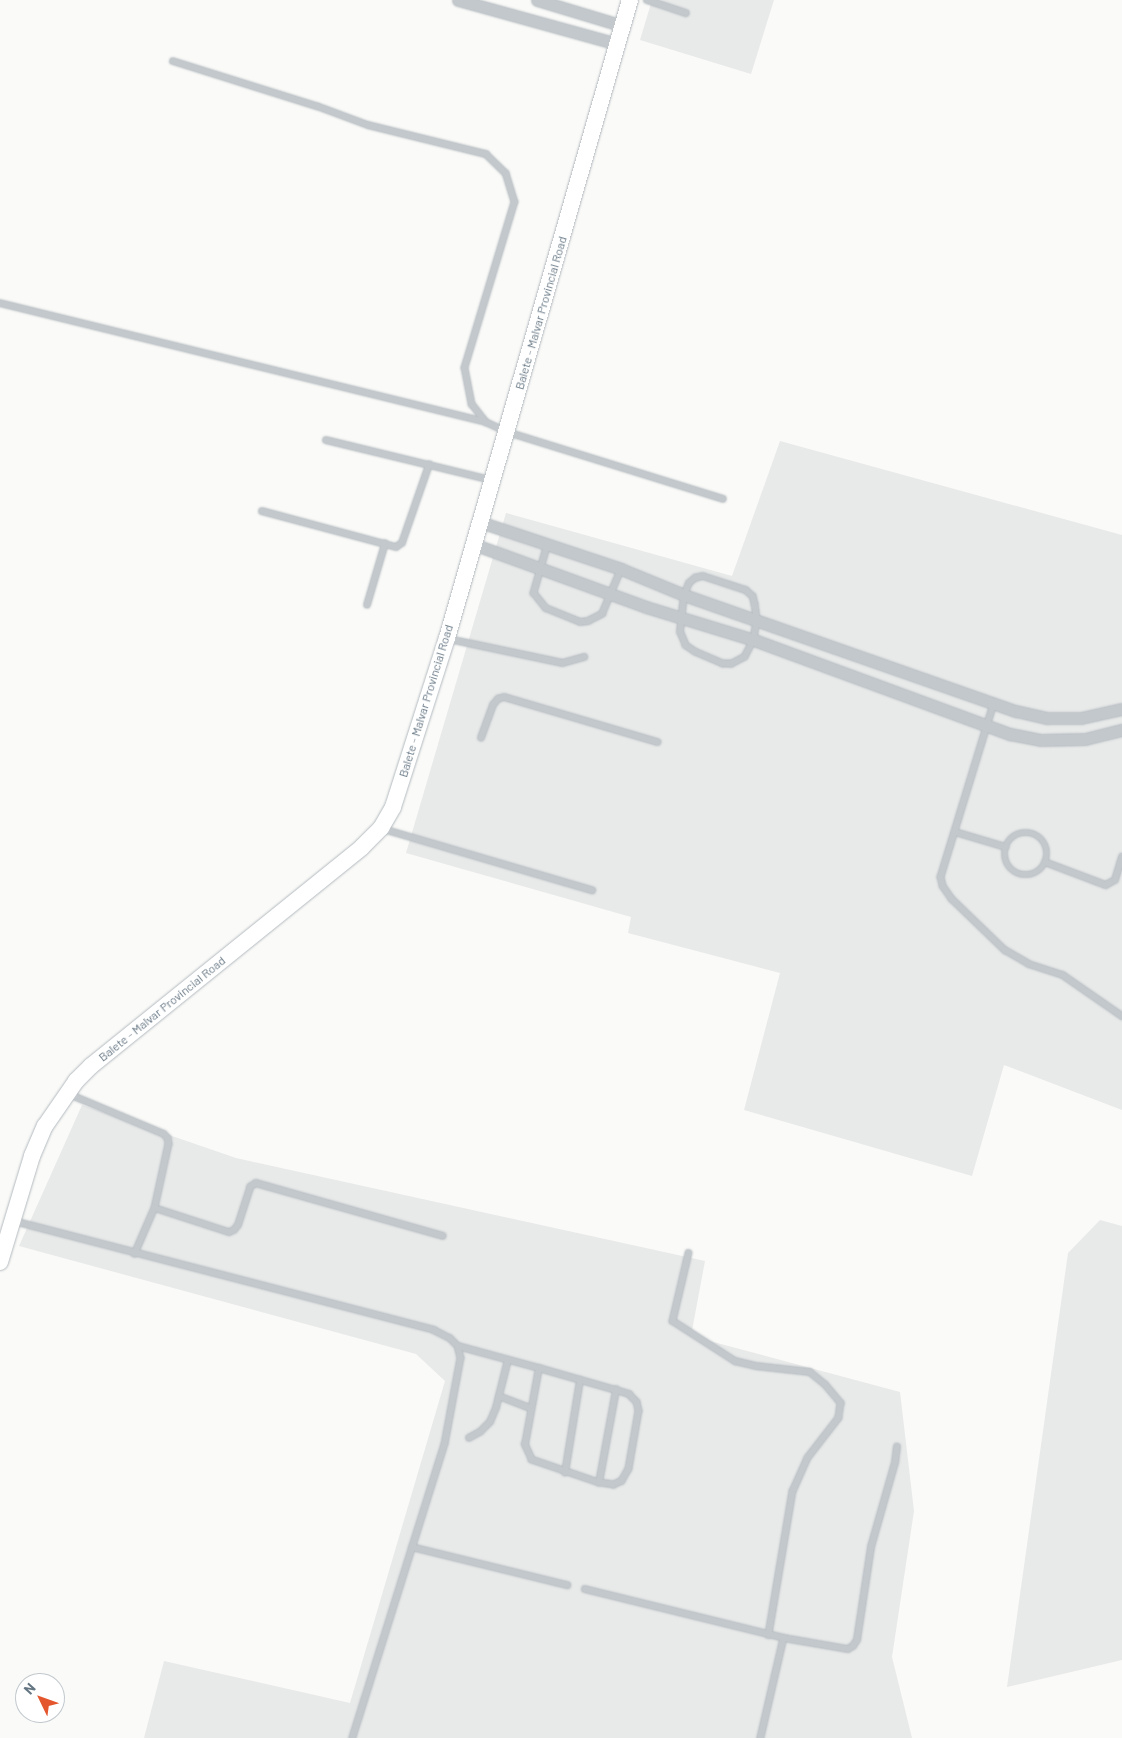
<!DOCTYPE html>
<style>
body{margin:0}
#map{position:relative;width:1122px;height:1738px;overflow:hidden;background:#fafaf8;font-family:Barlow,sans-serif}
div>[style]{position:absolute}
.built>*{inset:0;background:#e8e9e9}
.roads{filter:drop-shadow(0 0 1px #b3babf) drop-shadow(0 0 1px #b3babf)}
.lane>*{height:5.5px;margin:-2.75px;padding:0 2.75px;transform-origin:2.75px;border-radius:2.75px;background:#c3c8cc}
.lane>.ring{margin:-2.75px;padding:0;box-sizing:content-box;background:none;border:5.5px solid #c3c8cc;border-radius:50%}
.street>*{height:11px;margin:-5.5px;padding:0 5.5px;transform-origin:5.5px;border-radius:5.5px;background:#c3c8cc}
.secondary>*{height:16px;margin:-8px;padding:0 8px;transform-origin:8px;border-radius:8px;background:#fff}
span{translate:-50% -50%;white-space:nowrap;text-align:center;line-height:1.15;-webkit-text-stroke:5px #fff;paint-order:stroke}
.street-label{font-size:12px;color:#657683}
.north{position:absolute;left:15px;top:1673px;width:50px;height:50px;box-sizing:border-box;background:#fff;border:1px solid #c1c8cd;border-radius:50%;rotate:312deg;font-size:14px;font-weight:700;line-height:20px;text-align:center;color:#657683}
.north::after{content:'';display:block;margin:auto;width:18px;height:22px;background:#e4572e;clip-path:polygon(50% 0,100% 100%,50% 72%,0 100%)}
</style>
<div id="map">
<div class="built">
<i style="clip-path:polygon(652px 0,774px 0,751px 74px,640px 40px)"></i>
<i style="clip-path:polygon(780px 441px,1122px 535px,1122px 1110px,1004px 1065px,972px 1176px,744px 1110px,780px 973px,628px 933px,631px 917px,406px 853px,506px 513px,732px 576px)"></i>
<i style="clip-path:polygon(82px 1105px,236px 1158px,705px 1261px,691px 1336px,900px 1392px,914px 1511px,892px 1657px,912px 1738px,144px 1738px,164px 1661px,350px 1703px,445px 1381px,416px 1354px,19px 1246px)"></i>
<i style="clip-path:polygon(1100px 1220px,1122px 1226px,1122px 1660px,1007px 1687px,1068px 1253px)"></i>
</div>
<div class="roads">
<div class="lane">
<i style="left:647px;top:0;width:41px;rotate:18.4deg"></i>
<i style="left:173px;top:61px;width:151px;rotate:17.4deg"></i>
<i style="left:317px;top:106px;width:54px;rotate:20.4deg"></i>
<i style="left:368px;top:125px;width:122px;rotate:13.8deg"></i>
<i style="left:486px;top:154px;width:28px;rotate:44deg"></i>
<i style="left:506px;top:173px;width:30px;rotate:73deg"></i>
<i style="left:515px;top:202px;width:173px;rotate:106.8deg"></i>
<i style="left:465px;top:368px;width:37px;rotate:79deg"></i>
<i style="left:472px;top:404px;width:23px;rotate:52deg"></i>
<i style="left:486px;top:422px;width:23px;rotate:25deg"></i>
<i style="left:507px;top:432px;width:226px;rotate:17.2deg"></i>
<i style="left:0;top:303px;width:500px;rotate:13.76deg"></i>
<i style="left:326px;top:440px;width:170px;rotate:13.6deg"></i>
<i style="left:262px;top:511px;width:139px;rotate:15deg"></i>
<i style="left:396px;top:547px;width:7px;rotate:-34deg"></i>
<i style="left:402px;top:543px;width:83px;rotate:-70.9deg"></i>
<i style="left:548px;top:544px;width:51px;rotate:105.9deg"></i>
<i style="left:534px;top:593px;width:19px;rotate:51deg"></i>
<i style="left:546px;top:608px;width:37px;rotate:22deg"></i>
<i style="left:580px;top:622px;width:8px;rotate:-7deg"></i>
<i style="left:588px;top:621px;width:16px;rotate:-27deg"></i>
<i style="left:602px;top:614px;width:49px;rotate:-67.1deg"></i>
<i style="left:703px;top:576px;width:45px;rotate:18deg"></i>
<i style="left:746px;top:590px;width:9px;rotate:41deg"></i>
<i style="left:753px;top:596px;width:8px;rotate:76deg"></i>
<i style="left:755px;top:604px;width:15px;rotate:82deg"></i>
<i style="left:757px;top:619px;width:21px;rotate:98deg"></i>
<i style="left:754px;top:640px;width:19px;rotate:118deg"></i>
<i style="left:745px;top:657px;width:15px;rotate:152deg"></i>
<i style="left:732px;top:664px;width:9px;rotate:180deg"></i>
<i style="left:723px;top:664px;width:30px;rotate:-157deg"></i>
<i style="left:695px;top:652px;width:11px;rotate:-146deg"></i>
<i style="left:686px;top:646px;width:15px;rotate:-113deg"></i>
<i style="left:680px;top:632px;width:37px;rotate:-84deg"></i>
<i style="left:684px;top:595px;width:13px;rotate:-67deg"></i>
<i style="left:689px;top:583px;width:8px;rotate:-40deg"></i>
<i style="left:695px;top:578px;width:8px;rotate:-14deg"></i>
<i style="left:367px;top:605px;width:64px;rotate:-73.6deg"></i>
<i style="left:449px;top:639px;width:116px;rotate:11.9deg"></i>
<i style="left:563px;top:663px;width:22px;rotate:-16deg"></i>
<i style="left:994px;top:704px;width:181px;rotate:107deg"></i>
<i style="left:941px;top:877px;width:9px;rotate:77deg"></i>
<i style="left:943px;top:886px;width:16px;rotate:55deg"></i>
<i style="left:952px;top:899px;width:74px;rotate:43.9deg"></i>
<i style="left:1005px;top:950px;width:28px;rotate:30deg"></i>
<i style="left:1029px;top:964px;width:36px;rotate:18deg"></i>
<i style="left:1063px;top:975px;width:72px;rotate:34.8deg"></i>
<i style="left:481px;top:738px;width:35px;rotate:-70deg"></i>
<i style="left:493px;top:705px;width:8px;rotate:-50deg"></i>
<i style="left:498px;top:699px;width:6px;rotate:-18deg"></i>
<i style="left:504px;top:697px;width:160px;rotate:16.3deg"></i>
<i style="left:383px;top:829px;width:218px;rotate:16.3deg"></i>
<i style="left:955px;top:832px;width:53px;rotate:16.4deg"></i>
<i class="ring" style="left:1005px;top:833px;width:36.5px;height:36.5px"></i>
<i style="left:1045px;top:862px;width:65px;rotate:20.7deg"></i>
<i style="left:1106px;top:885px;width:10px;rotate:-29deg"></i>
<i style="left:1115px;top:880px;width:24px;rotate:-73deg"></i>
<i style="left:69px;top:1094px;width:103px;rotate:22.8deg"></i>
<i style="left:164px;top:1134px;width:6px;rotate:45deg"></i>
<i style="left:168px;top:1138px;width:6px;rotate:81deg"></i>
<i style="left:169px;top:1144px;width:66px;rotate:102.3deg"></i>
<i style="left:155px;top:1208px;width:50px;rotate:113.5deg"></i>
<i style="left:155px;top:1208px;width:78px;rotate:18deg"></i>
<i style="left:229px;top:1232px;width:5px;rotate:-22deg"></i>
<i style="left:234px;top:1230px;width:6px;rotate:-51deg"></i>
<i style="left:238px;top:1225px;width:40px;rotate:-72deg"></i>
<i style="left:250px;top:1187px;width:7px;rotate:-34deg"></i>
<i style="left:256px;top:1183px;width:194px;rotate:15.8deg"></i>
<i style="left:14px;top:1221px;width:434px;rotate:14.5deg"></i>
<i style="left:434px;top:1330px;width:18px;rotate:27deg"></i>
<i style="left:450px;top:1338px;width:11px;rotate:45deg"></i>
<i style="left:458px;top:1346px;width:12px;rotate:76deg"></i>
<i style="left:461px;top:1358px;width:87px;rotate:100.5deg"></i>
<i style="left:445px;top:1444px;width:308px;rotate:107.4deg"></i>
<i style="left:689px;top:1253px;width:70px;rotate:103.2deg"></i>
<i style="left:673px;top:1321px;width:74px;rotate:32.8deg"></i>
<i style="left:735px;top:1361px;width:22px;rotate:13deg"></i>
<i style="left:756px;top:1366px;width:54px;rotate:6.3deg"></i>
<i style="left:810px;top:1372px;width:19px;rotate:39deg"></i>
<i style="left:825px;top:1384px;width:25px;rotate:50deg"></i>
<i style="left:841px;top:1403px;width:15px;rotate:98deg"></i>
<i style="left:839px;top:1418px;width:51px;rotate:127.8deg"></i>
<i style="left:808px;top:1458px;width:36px;rotate:114deg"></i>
<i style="left:793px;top:1491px;width:146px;rotate:99.5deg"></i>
<i style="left:458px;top:1346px;width:84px;rotate:15.2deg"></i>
<i style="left:539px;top:1368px;width:80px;rotate:15.9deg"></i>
<i style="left:616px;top:1390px;width:14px;rotate:17deg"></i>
<i style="left:629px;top:1394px;width:11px;rotate:45deg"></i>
<i style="left:637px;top:1402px;width:9px;rotate:77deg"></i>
<i style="left:639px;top:1411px;width:59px;rotate:99.8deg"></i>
<i style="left:629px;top:1469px;width:14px;rotate:120deg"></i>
<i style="left:622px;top:1481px;width:9px;rotate:153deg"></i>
<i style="left:614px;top:1485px;width:15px;rotate:-172deg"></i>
<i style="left:599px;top:1483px;width:71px;rotate:-161.1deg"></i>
<i style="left:532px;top:1460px;width:17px;rotate:-115deg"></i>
<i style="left:525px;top:1445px;width:78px;rotate:-79.7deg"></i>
<i style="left:499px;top:1396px;width:34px;rotate:21deg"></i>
<i style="left:469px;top:1438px;width:13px;rotate:-29deg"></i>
<i style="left:480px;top:1432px;width:14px;rotate:-45deg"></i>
<i style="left:490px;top:1422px;width:15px;rotate:-67deg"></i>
<i style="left:496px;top:1408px;width:49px;rotate:-76deg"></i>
<i style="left:565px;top:1473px;width:94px;rotate:-80.8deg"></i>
<i style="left:599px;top:1483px;width:95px;rotate:-79.6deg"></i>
<i style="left:412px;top:1547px;width:160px;rotate:13.8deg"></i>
<i style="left:585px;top:1589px;width:205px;rotate:13.8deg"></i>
<i style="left:784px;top:1638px;width:103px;rotate:103deg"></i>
<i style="left:784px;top:1638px;width:65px;rotate:9.8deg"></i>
<i style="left:848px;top:1649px;width:6px;rotate:-31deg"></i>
<i style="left:853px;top:1646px;width:7px;rotate:-56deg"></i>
<i style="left:857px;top:1640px;width:94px;rotate:-81.4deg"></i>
<i style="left:871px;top:1547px;width:87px;rotate:-74.1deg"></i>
<i style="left:895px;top:1463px;width:16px;rotate:-83deg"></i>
</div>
<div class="street">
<i style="left:458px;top:0;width:166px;rotate:15.4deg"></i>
<i style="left:537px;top:0;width:90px;rotate:16.8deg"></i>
<i style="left:480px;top:522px;width:149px;rotate:18.4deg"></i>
<i style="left:621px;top:569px;width:68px;rotate:22.4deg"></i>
<i style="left:684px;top:595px;width:352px;rotate:19.3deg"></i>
<i style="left:1016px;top:711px;width:32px;rotate:13deg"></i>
<i style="left:1047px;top:718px;width:34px"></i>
<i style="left:1081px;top:718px;width:42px;rotate:-12.4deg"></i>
<i style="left:473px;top:544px;width:184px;rotate:20deg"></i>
<i style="left:646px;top:607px;width:113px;rotate:17deg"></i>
<i style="left:754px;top:640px;width:273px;rotate:20.2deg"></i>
<i style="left:1010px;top:734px;width:32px;rotate:11deg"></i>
<i style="left:1041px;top:740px;width:44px;rotate:-1.3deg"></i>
<i style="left:1085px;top:739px;width:38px;rotate:-14deg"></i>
</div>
<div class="secondary">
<i style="left:0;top:1262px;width:111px;rotate:-73.2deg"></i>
<i style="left:32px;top:1156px;width:33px;rotate:-67deg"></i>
<i style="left:45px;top:1126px;width:55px;rotate:-55.4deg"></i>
<i style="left:76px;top:1081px;width:21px;rotate:-45deg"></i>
<i style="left:91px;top:1066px;width:348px;rotate:-38.9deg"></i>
<i style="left:362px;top:847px;width:27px;rotate:-45deg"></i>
<i style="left:381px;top:828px;width:24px;rotate:-60deg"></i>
<i style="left:393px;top:807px;width:177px;rotate:-72.3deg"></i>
<i style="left:447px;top:638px;width:664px;rotate:-74deg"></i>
</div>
</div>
<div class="street-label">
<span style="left:541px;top:313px;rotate:-74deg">Balete - Malvar Provincial Road</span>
<span style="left:426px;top:701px;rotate:-73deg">Balete - Malvar Provincial Road</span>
<span style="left:162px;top:1009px;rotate:-39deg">Balete - Malvar Provincial Road</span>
</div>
<div class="north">N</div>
</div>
